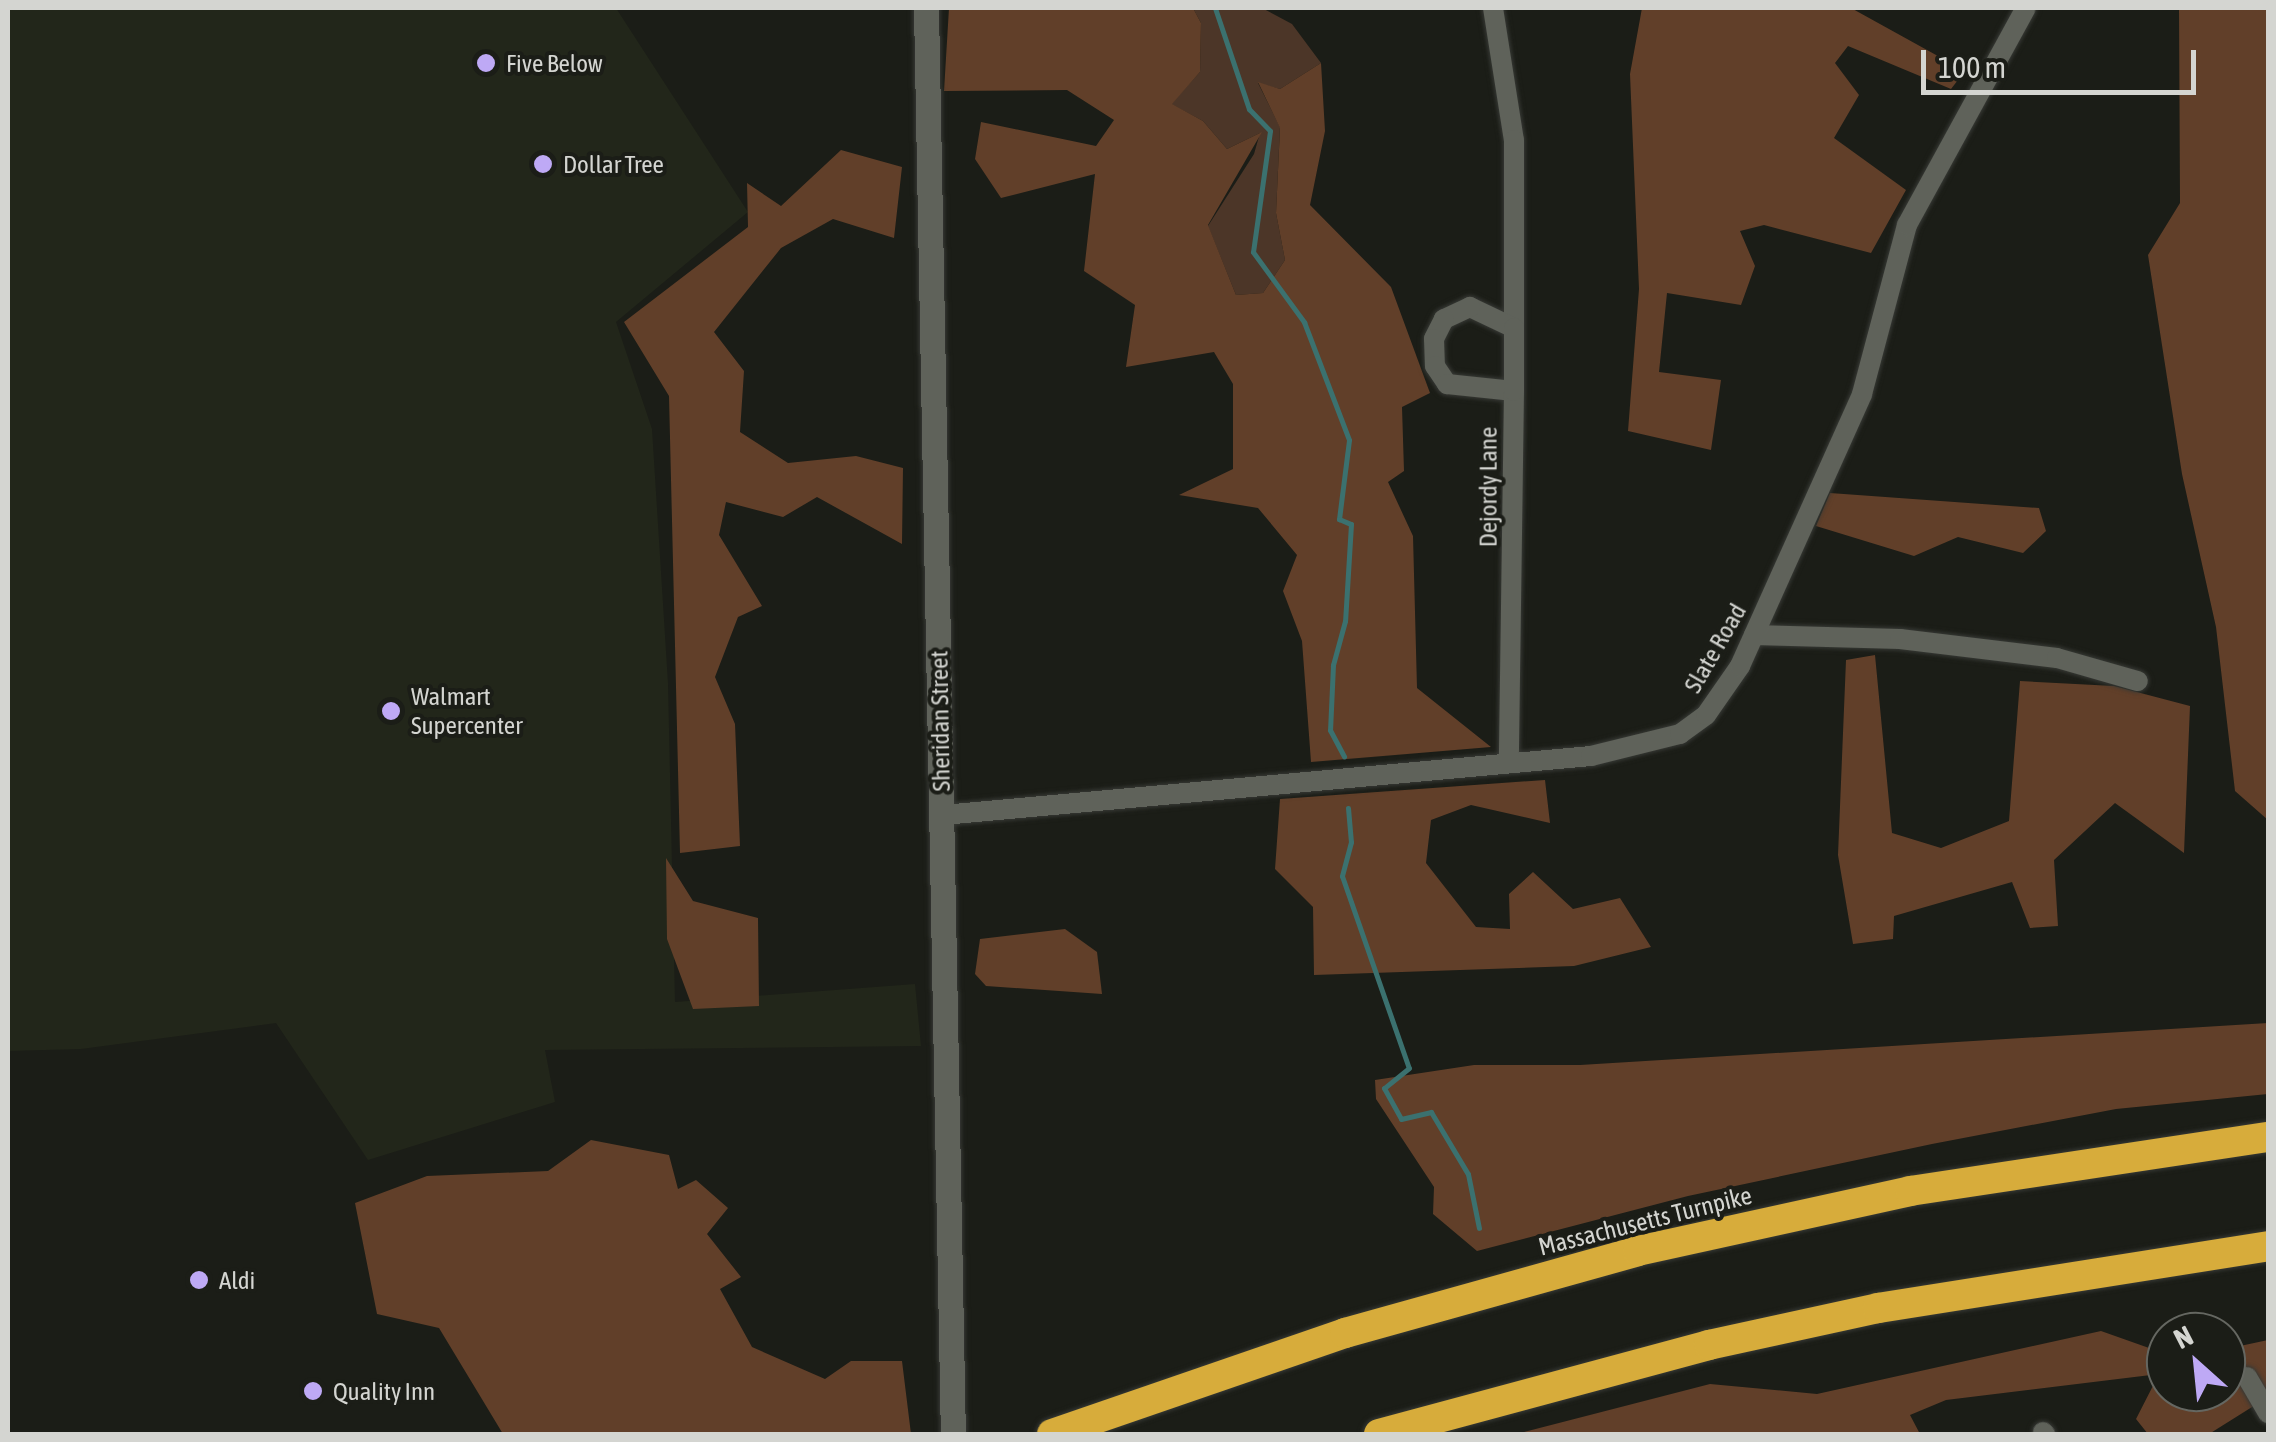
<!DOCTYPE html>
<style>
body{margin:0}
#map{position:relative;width:2276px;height:1442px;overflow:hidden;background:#1b1d17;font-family:"Asap Condensed",sans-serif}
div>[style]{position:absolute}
.built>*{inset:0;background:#22261a}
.green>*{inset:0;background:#4c3628}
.forest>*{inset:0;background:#613f29}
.stream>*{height:5px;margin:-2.5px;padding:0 2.5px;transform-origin:2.5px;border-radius:2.5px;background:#3b716f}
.roads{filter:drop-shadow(0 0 2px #373935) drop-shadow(0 0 2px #373935)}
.minor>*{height:20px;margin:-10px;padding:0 10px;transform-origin:10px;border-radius:10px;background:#5f625a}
.tertiary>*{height:25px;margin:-12.5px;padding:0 12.5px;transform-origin:12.5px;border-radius:12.5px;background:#5f625a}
.motorway>*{height:30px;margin:-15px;padding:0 15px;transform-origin:15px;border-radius:15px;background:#d7ac3b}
.dots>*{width:28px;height:28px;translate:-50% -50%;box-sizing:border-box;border:5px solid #1b1d17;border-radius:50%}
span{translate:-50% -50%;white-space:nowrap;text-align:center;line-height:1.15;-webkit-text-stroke:8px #1b1d17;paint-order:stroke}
.poi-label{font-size:25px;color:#d4d5d1}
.left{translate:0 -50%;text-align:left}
.street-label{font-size:25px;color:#d4d5d1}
.frame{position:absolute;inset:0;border:10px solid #d4d5d1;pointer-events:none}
.north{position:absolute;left:2146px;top:1312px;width:100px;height:100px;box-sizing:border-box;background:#1b1d17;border:2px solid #656761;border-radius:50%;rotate:333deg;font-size:28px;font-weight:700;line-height:40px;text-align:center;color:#d4d5d1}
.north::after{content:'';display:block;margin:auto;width:35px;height:45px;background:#bea9f5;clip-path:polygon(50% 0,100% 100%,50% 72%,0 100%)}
.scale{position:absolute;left:1921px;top:50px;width:275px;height:45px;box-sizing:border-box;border:5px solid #d4d5d1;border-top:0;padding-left:12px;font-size:30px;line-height:35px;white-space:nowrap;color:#d4d5d1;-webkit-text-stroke:8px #1b1d17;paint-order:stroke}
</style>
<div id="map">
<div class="built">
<i style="clip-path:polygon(8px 8px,616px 8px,748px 212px,616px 322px,652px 429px,668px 683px,675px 1002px,915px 984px,921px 1046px,545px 1050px,555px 1102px,368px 1160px,276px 1023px,81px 1049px,8px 1051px)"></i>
</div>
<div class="green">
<i style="clip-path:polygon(1193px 8px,1262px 8px,1292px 24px,1321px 63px,1280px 89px,1258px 83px,1280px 127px,1276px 213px,1285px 260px,1263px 293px,1236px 295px,1208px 226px,1254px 154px,1260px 133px,1227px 149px,1203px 121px,1171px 104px,1200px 72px,1201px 23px)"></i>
</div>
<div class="forest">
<i style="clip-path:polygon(949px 8px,1193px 8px,1201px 23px,1200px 72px,1172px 104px,1203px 121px,1227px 149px,1262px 132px,1208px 225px,1236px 295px,1263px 293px,1285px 260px,1276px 213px,1280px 128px,1258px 82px,1280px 89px,1321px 63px,1325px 131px,1310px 205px,1391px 287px,1430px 393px,1402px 407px,1404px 471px,1388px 482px,1413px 536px,1417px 688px,1491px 747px,1311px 762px,1302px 641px,1283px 591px,1297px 555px,1258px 508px,1179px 495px,1233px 469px,1233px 384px,1214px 352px,1126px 367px,1135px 305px,1084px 271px,1095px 174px,1001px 198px,975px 159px,981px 122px,1096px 146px,1114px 120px,1067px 90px,944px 91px)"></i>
<i style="clip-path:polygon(1642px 8px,1851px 8px,1965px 71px,1951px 89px,1848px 46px,1835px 63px,1859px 95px,1834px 138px,1906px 190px,1871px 253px,1764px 225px,1740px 231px,1755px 266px,1741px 305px,1667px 293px,1659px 372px,1721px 380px,1711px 450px,1628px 431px,1639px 289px,1630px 74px)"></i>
<i style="clip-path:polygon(2179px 8px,2268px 8px,2268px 820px,2235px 791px,2216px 627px,2182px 474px,2148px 255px,2180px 203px)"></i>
<i style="clip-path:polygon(841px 150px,902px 167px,894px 238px,833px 219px,781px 248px,714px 332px,744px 371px,740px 432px,788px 463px,856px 456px,903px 468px,902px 544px,817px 497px,783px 517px,726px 502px,719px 535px,762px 606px,738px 617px,715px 677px,735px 724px,740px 846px,680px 853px,669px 396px,624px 322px,748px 227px,747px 183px,781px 206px)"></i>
<i style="clip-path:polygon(1830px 493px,2039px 508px,2046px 531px,2023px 553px,1958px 537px,1914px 556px,1816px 526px)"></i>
<i style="clip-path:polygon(1875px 655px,1892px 833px,1941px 848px,2009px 821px,2020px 681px,2114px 686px,2190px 706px,2184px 853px,2115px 803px,2054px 860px,2058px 926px,2030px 928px,2012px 882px,1894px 916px,1893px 939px,1853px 944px,1838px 855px,1846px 660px)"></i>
<i style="clip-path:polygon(1545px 780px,1550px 823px,1471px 805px,1431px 820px,1426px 863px,1476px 927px,1510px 929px,1509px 894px,1533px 872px,1573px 909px,1620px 898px,1651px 947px,1574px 966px,1314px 975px,1313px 907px,1275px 869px,1280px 799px)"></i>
<i style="clip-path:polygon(666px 858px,693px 901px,758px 918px,759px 1006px,693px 1009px,667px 939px)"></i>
<i style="clip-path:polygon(1065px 929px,1097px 952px,1102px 994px,986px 986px,975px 974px,980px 939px)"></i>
<i style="clip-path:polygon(2268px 1023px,2268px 1094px,2116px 1109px,1932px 1144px,1688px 1196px,1477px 1251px,1433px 1214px,1434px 1187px,1376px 1099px,1375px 1080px,1474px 1065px,1580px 1065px)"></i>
<i style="clip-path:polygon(591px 1140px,669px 1155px,678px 1189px,696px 1180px,728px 1208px,707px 1234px,741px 1277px,720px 1289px,752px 1347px,825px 1379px,851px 1361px,902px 1361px,911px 1434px,503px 1434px,439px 1328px,377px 1314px,355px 1203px,427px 1176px,548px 1171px)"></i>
<i style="clip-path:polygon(2101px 1331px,2166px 1354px,2166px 1392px,2226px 1392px,2226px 1349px,2268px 1340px,2268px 1397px,2209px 1434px,2148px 1434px,2136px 1419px,2159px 1374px,1946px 1400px,1910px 1415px,1920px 1434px,1516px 1434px,1710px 1384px,1817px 1394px)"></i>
</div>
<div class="stream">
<i style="left:1215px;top:8px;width:107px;rotate:71.4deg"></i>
<i style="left:1249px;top:109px;width:30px;rotate:46deg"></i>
<i style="left:1270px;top:131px;width:122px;rotate:98deg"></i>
<i style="left:1253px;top:252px;width:87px;rotate:53.9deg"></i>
<i style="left:1304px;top:322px;width:126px;rotate:69.1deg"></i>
<i style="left:1349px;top:440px;width:80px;rotate:97.2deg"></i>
<i style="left:1339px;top:519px;width:13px;rotate:23deg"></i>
<i style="left:1351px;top:524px;width:97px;rotate:93.5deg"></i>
<i style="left:1345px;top:621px;width:46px;rotate:105.3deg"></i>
<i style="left:1333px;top:665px;width:65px;rotate:92.6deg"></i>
<i style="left:1330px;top:730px;width:30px;rotate:62deg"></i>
<i style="left:1348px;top:808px;width:34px;rotate:85deg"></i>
<i style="left:1351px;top:842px;width:35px;rotate:105deg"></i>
<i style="left:1342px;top:876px;width:203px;rotate:70.8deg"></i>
<i style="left:1409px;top:1068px;width:32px;rotate:141deg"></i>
<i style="left:1384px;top:1088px;width:35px;rotate:61deg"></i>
<i style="left:1401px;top:1119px;width:31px;rotate:-13deg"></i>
<i style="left:1431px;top:1112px;width:72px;rotate:59.2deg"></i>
<i style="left:1468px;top:1174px;width:55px;rotate:78.5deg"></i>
</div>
<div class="roads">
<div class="minor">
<i style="left:1493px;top:8px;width:134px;rotate:81deg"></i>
<i style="left:1514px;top:140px;width:188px;rotate:90deg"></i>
<i style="left:1514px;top:328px;width:49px;rotate:-154.5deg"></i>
<i style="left:1470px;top:307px;width:29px;rotate:155deg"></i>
<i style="left:1444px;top:319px;width:22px;rotate:117deg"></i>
<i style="left:1434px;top:339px;width:27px;rotate:88deg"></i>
<i style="left:1435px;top:366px;width:22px;rotate:56deg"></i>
<i style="left:1447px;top:384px;width:67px;rotate:6deg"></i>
<i style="left:1514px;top:391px;width:370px;rotate:90.8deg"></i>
<i style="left:1514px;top:391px;width:63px;rotate:-90deg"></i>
<i style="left:1754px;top:635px;width:146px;rotate:1.6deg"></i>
<i style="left:1900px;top:639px;width:158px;rotate:6.9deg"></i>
<i style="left:2057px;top:658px;width:84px;rotate:15.9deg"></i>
<i style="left:943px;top:815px;width:651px;rotate:-5.2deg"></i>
<i style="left:1591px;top:756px;width:92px;rotate:-13.9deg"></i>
<i style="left:1680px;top:734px;width:32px;rotate:-36deg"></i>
<i style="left:1706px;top:715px;width:60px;rotate:-55.2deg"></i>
<i style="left:1740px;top:666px;width:298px;rotate:-65.8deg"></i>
<i style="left:1862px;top:394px;width:175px;rotate:-75.1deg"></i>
<i style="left:1907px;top:225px;width:247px;rotate:-61.3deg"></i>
<i style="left:2247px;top:1377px;width:42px;rotate:59.7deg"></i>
<i style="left:2043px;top:1432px;width:3px;rotate:45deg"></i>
</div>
<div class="tertiary">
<i style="left:926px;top:8px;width:1426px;rotate:88.92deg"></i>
</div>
<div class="motorway">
<i style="left:1052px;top:1434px;width:310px;rotate:-19deg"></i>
<i style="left:1345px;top:1333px;width:304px;rotate:-15.6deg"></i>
<i style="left:1638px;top:1251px;width:279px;rotate:-12.4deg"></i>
<i style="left:1910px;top:1191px;width:362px;rotate:-8.6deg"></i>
<i style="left:1379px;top:1434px;width:342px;rotate:-15.1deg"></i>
<i style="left:1709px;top:1345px;width:173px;rotate:-12.3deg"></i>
<i style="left:1878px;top:1308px;width:395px;rotate:-9deg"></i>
</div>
</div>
<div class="dots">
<i style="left:486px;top:63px;background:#bea9f5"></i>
<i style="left:543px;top:164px;background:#bea9f5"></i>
<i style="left:391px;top:711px;background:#bea9f5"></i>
<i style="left:199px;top:1280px;background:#bea9f5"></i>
<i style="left:313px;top:1391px;background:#bea9f5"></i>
</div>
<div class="poi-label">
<span class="left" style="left:506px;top:63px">Five Below</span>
<span class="left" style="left:563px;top:164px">Dollar Tree</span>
<span class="left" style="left:411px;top:711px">Walmart<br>Supercenter</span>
<span class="left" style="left:219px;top:1280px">Aldi</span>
<span class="left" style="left:333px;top:1391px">Quality Inn</span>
</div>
<div class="street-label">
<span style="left:1488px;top:487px;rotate:-90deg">Dejordy Lane</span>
<span style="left:1715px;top:648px;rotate:-60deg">Slate Road</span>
<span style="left:940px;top:721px;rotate:-91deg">Sheridan Street</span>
<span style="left:1645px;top:1221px;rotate:-14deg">Massachusetts Turnpike</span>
</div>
<div class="frame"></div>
<div class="north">N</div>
<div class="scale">100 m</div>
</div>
